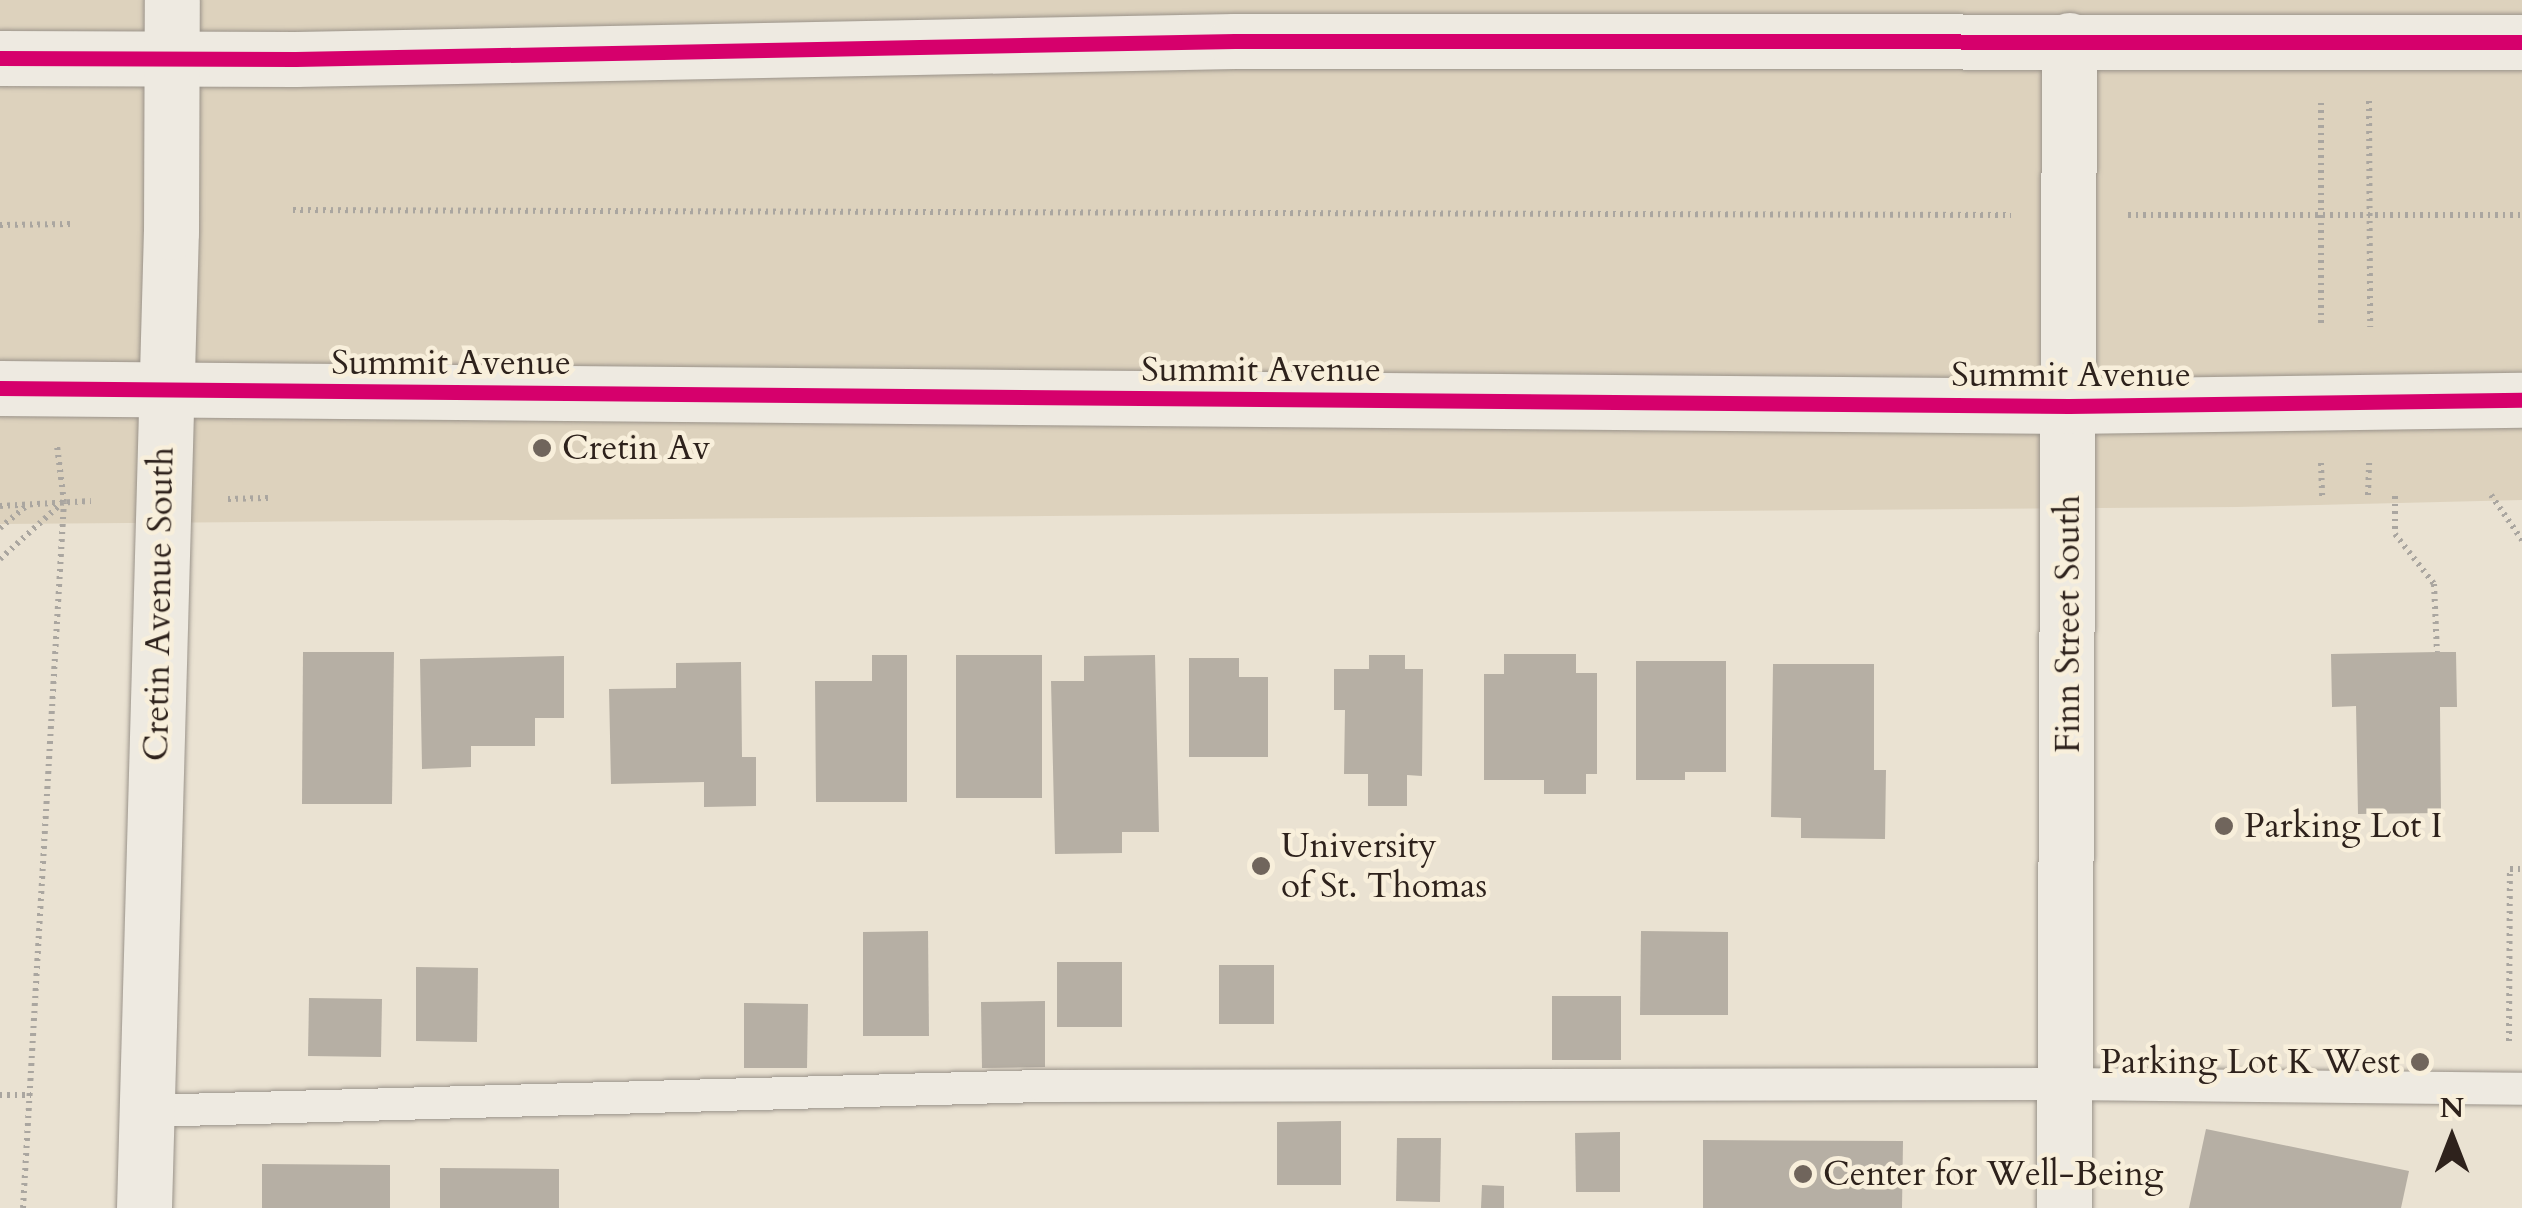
<!DOCTYPE html>
<style>
body{margin:0}
#map{position:relative;width:2522px;height:1208px;overflow:hidden;background:#eae2d2;font-family:Cardo,serif}
div>[style]{position:absolute}
.green>*{inset:0;background:#ddd2bd}
.building>*{inset:0;background:#b6afa4}
.path>*{height:6px;margin-top:-3px;transform-origin:0;background:repeating-linear-gradient(90deg,#aaa6a0 0 2.5px,transparent 0 7.5px)}
.roads{filter:drop-shadow(0 0 2px #9a938a) drop-shadow(0 0 2px #9a938a)}
.service>*{height:32px;margin:-16px;padding:0 16px;transform-origin:16px;border-radius:16px;background:#eeeae1}
.minor>*{height:55px;margin:-27.5px;padding:0 27.5px;transform-origin:27.5px;border-radius:27.5px;background:#eeeae1}
.tertiary>*{height:55px;margin:-27.5px;padding:0 27.5px;transform-origin:27.5px;border-radius:27.5px;background:#eeeae1}
.secondary>*{height:55px;margin:-27.5px;padding:0 27.5px;transform-origin:27.5px;border-radius:27.5px;background:#eeeae1}
.cycleway>*{height:15px;margin:-7.5px;padding:0 7.5px;transform-origin:7.5px;border-radius:7.5px;background:#d6006c}
.dots>*{width:28px;height:28px;translate:-50% -50%;box-sizing:border-box;border:5px solid #f8efdb;border-radius:50%}
span{translate:-50% -50%;white-space:nowrap;text-align:center;line-height:1.15;-webkit-text-stroke:9px #f8efdb;paint-order:stroke}
.street-label{font-size:35px;color:#2e221c}
.poi-label{font-size:35px;color:#2e221c}
.left{translate:0 -50%;text-align:left}
.right{translate:-100% -50%;text-align:right}
.north{position:absolute;left:2402px;top:1088px;width:100px;height:100px;-webkit-text-stroke:8px #f8efdb;paint-order:stroke;rotate:0deg;font-size:28px;font-weight:700;line-height:40px;text-align:center;color:#2e221c}
.north::after{content:'';display:block;margin:auto;width:35px;height:45px;background:#2e221c;clip-path:polygon(50% 0,100% 100%,50% 72%,0 100%)}
</style>
<div id="map">
<div class="green">
<i style="clip-path:polygon(0 0,2522px 0,2522px 500px,2237px 507px,0 524px)"></i>
</div>
<div class="building">
<i style="clip-path:polygon(303px 652px,394px 652px,392px 804px,302px 804px)"></i>
<i style="clip-path:polygon(2437px 652px,2456px 652px,2457px 707px,2440px 707px,2441px 813px,2358px 814px,2356px 706px,2332px 707px,2331px 654px)"></i>
<i style="clip-path:polygon(1504px 654px,1576px 654px,1576px 673px,1597px 673px,1597px 774px,1586px 774px,1586px 794px,1544px 794px,1544px 780px,1484px 780px,1484px 674px,1504px 674px)"></i>
<i style="clip-path:polygon(872px 655px,907px 655px,907px 802px,816px 802px,815px 681px,872px 681px)"></i>
<i style="clip-path:polygon(956px 655px,1042px 655px,1042px 798px,956px 798px)"></i>
<i style="clip-path:polygon(1155px 655px,1159px 832px,1122px 832px,1122px 853px,1055px 854px,1051px 681px,1084px 681px,1084px 656px)"></i>
<i style="clip-path:polygon(1369px 655px,1405px 655px,1405px 669px,1423px 669px,1422px 776px,1407px 775px,1407px 806px,1368px 806px,1368px 774px,1344px 774px,1345px 710px,1334px 710px,1334px 669px,1369px 669px)"></i>
<i style="clip-path:polygon(564px 656px,564px 718px,535px 718px,535px 746px,471px 746px,471px 767px,422px 769px,420px 659px)"></i>
<i style="clip-path:polygon(1189px 658px,1239px 658px,1239px 677px,1268px 677px,1268px 757px,1189px 757px)"></i>
<i style="clip-path:polygon(1636px 661px,1726px 661px,1726px 772px,1685px 772px,1685px 780px,1636px 780px)"></i>
<i style="clip-path:polygon(741px 662px,742px 757px,756px 757px,756px 806px,704px 807px,704px 782px,611px 784px,609px 689px,676px 688px,676px 663px)"></i>
<i style="clip-path:polygon(1773px 664px,1874px 664px,1874px 770px,1886px 770px,1885px 839px,1801px 838px,1801px 818px,1771px 817px)"></i>
<i style="clip-path:polygon(928px 931px,929px 1036px,863px 1036px,863px 932px)"></i>
<i style="clip-path:polygon(1641px 931px,1728px 932px,1728px 1015px,1640px 1015px)"></i>
<i style="clip-path:polygon(1057px 962px,1122px 962px,1122px 1027px,1057px 1027px)"></i>
<i style="clip-path:polygon(1219px 965px,1274px 965px,1274px 1024px,1219px 1024px)"></i>
<i style="clip-path:polygon(416px 967px,478px 968px,477px 1042px,416px 1041px)"></i>
<i style="clip-path:polygon(1552px 996px,1621px 996px,1621px 1060px,1552px 1060px)"></i>
<i style="clip-path:polygon(309px 998px,382px 999px,381px 1057px,308px 1056px)"></i>
<i style="clip-path:polygon(1045px 1001px,1045px 1067px,982px 1068px,981px 1002px)"></i>
<i style="clip-path:polygon(744px 1003px,808px 1004px,807px 1068px,744px 1068px)"></i>
<i style="clip-path:polygon(1341px 1121px,1341px 1185px,1277px 1185px,1277px 1122px)"></i>
<i style="clip-path:polygon(2206px 1129px,2409px 1171px,2401px 1208px,2189px 1208px)"></i>
<i style="clip-path:polygon(1620px 1132px,1620px 1192px,1576px 1192px,1575px 1133px)"></i>
<i style="clip-path:polygon(1397px 1138px,1441px 1138px,1440px 1202px,1396px 1201px)"></i>
<i style="clip-path:polygon(1703px 1140px,1903px 1141px,1902px 1208px,1703px 1208px)"></i>
<i style="clip-path:polygon(262px 1164px,390px 1165px,390px 1208px,262px 1208px)"></i>
<i style="clip-path:polygon(440px 1168px,559px 1169px,559px 1208px,440px 1208px)"></i>
<i style="clip-path:polygon(1482px 1185px,1504px 1186px,1504px 1208px,1481px 1208px)"></i>
</div>
<div class="path">
<i style="left:2369px;top:101px;width:226px;rotate:89.7deg"></i>
<i style="left:2321px;top:103px;width:224px;rotate:90deg"></i>
<i style="left:293px;top:210px;width:1718px;rotate:0.17deg"></i>
<i style="left:2128px;top:215px;width:394px"></i>
<i style="left:0;top:225px;width:71px;rotate:-0.8deg"></i>
<i style="left:2321px;top:463px;width:33px;rotate:88deg"></i>
<i style="left:2368px;top:495px;width:32px;rotate:-88deg"></i>
<i style="left:2491px;top:495px;width:55px;rotate:55.4deg"></i>
<i style="left:2395px;top:496px;width:38px;rotate:90deg"></i>
<i style="left:2395px;top:534px;width:63px;rotate:52deg"></i>
<i style="left:2434px;top:584px;width:68px;rotate:87.5deg"></i>
<i style="left:228px;top:499px;width:40px;rotate:-1.4deg"></i>
<i style="left:0;top:506px;width:91px;rotate:-3.1deg"></i>
<i style="left:0;top:528px;width:34px;rotate:-40deg"></i>
<i style="left:0;top:559px;width:84px;rotate:-42.1deg"></i>
<i style="left:2509px;top:1041px;width:172px;rotate:-89.7deg"></i>
<i style="left:2510px;top:869px;width:12px"></i>
<i style="left:0;top:1095px;width:31px"></i>
<i style="left:23px;top:1208px;width:707px;rotate:-86.68deg"></i>
<i style="left:64px;top:502px;width:56px;rotate:-97.1deg"></i>
</div>
<div class="roads">
<div class="service">
<i style="left:146px;top:1111px;width:897px;rotate:-1.6deg"></i>
<i style="left:1043px;top:1086px;width:1022px;rotate:-0.11deg"></i>
<i style="left:2065px;top:1084px;width:457px;rotate:0.6deg"></i>
</div>
<div class="minor">
<i style="left:2064px;top:1208px;width:1168px;rotate:-89.75deg"></i>
</div>
<div class="tertiary">
<i style="left:0;top:58px;width:295px;rotate:0.2deg"></i>
<i style="left:295px;top:59px;width:940px;rotate:-1.1deg"></i>
<i style="left:1235px;top:41px;width:1287px;rotate:0.04deg"></i>
<i style="left:0;top:388px;width:2069px;rotate:0.5deg"></i>
<i style="left:2069px;top:406px;width:453px;rotate:-0.8deg"></i>
</div>
<div class="secondary">
<i style="left:144px;top:1208px;width:976px;rotate:-88.42deg"></i>
<i style="left:171px;top:232px;width:232px;rotate:-89.8deg"></i>
</div>
</div>
<div class="cycleway">
<i style="left:0;top:58px;width:295px;rotate:0.2deg"></i>
<i style="left:295px;top:59px;width:940px;rotate:-1.1deg"></i>
<i style="left:1235px;top:41px;width:1287px;rotate:0.04deg"></i>
<i style="left:0;top:388px;width:2069px;rotate:0.5deg"></i>
<i style="left:2069px;top:406px;width:453px;rotate:-0.8deg"></i>
</div>
<div class="dots">
<i style="left:542px;top:448px;background:#70655c"></i>
<i style="left:2224px;top:826px;background:#70655c"></i>
<i style="left:1261px;top:866px;background:#70655c"></i>
<i style="left:2420px;top:1062px;background:#70655c"></i>
<i style="left:1803px;top:1174px;background:#70655c"></i>
</div>
<div class="street-label">
<span style="left:451px;top:363px">Summit Avenue</span>
<span style="left:1261px;top:370px">Summit Avenue</span>
<span style="left:2071px;top:375px">Summit Avenue</span>
<span style="left:159px;top:604px;rotate:-89deg">Cretin Avenue South</span>
<span style="left:2068px;top:624px;rotate:-90deg">Finn Street South</span>
</div>
<div class="poi-label">
<span class="left" style="left:562px;top:448px">Cretin Av</span>
<span class="left" style="left:2244px;top:826px">Parking Lot I</span>
<span class="left" style="left:1281px;top:866px">University<br>of St. Thomas</span>
<span class="right" style="left:2400px;top:1062px">Parking Lot K West</span>
<span class="left" style="left:1823px;top:1174px">Center for Well-Being</span>
</div>
<div class="north">N</div>
</div>
